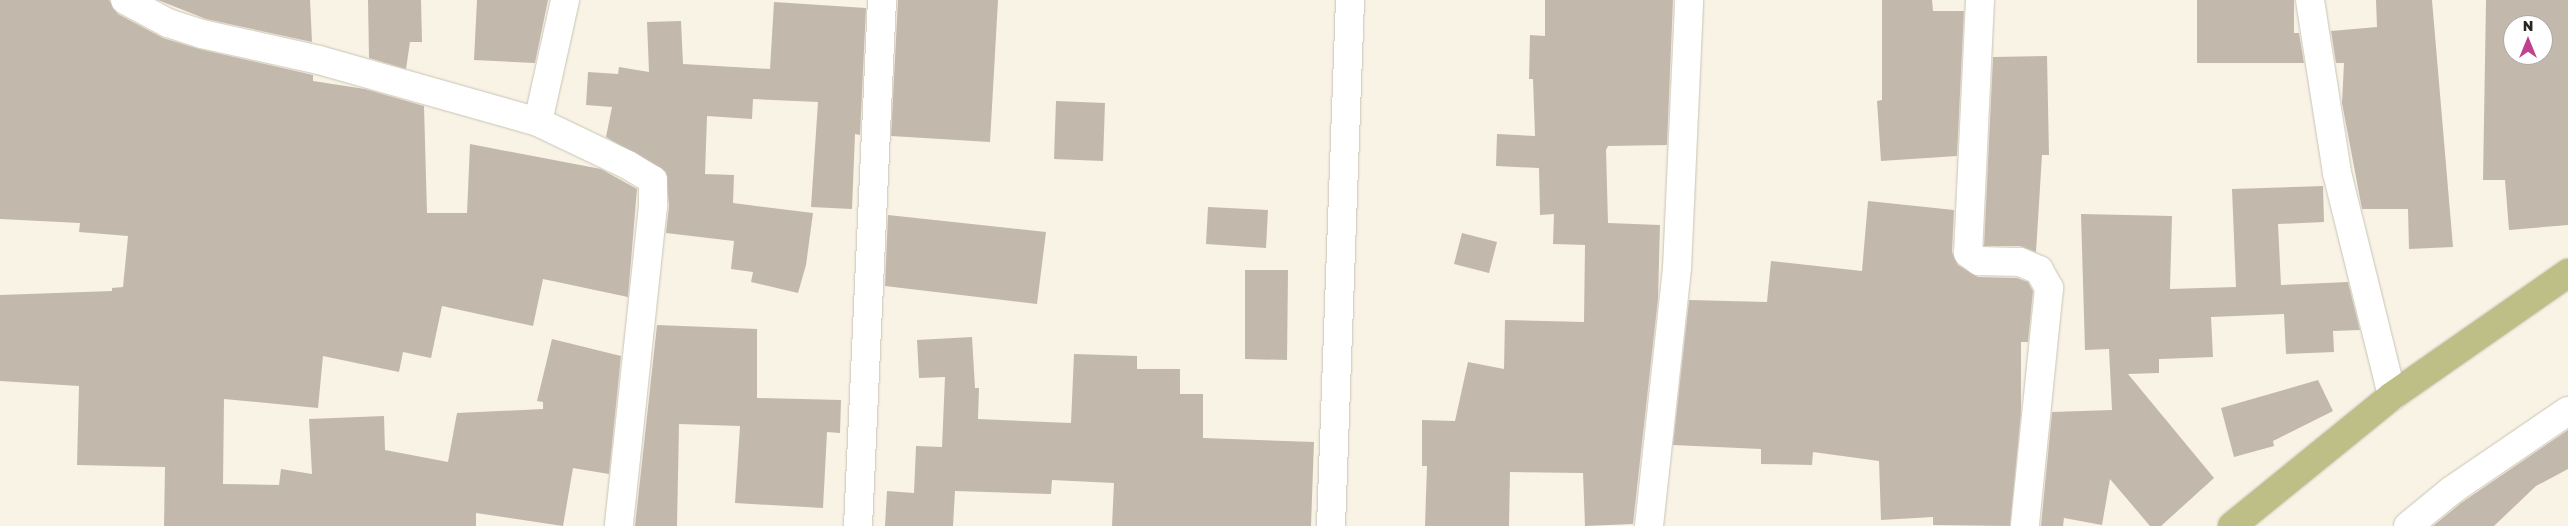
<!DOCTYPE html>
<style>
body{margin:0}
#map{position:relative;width:2568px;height:526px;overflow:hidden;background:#f8f3e5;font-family:"Golos Text",sans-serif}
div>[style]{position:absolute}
.building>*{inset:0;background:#c3b8ac}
.roads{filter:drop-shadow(0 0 1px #c9c4b6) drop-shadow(0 0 1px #c9c4b6)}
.street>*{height:28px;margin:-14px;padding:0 14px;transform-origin:14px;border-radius:14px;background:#fff}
.primary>*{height:28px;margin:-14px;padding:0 14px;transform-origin:14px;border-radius:14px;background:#bdbf86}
span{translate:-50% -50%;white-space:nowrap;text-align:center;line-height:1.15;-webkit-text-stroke:4px #fff;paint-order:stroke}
.north{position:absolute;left:2503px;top:15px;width:50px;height:50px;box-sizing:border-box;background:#fff;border:1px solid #a9a8a6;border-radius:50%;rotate:0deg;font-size:14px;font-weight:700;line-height:20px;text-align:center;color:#282621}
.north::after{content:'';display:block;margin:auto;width:18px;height:22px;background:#bf418f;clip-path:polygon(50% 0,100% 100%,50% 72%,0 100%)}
</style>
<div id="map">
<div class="building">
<i style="clip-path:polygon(0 0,109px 0,118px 14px,163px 38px,199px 49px,313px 75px,313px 81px,365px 89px,424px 106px,427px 213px,467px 213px,470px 144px,601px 169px,637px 189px,628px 297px,543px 279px,533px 326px,442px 306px,431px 358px,403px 352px,399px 372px,323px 356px,318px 408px,224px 399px,223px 484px,279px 485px,281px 469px,312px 474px,309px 419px,384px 416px,385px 450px,448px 462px,457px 413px,543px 409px,543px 402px,537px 401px,552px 339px,621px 356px,609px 474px,573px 468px,563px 526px,476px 513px,476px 526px,164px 526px,165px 467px,77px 465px,79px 386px,0 381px,0 295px,112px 291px,112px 288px,123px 287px,128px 236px,79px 232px,80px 223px,0 219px)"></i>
<i style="clip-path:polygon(158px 0,310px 0,312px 42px,206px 19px)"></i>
<i style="clip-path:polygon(368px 0,421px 0,422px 42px,410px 42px,406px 69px,369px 58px)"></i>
<i style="clip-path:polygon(477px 0,548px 0,535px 63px,474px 60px)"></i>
<i style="clip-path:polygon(898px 0,998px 0,990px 142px,891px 136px)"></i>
<i style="clip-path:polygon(1545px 0,1673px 0,1667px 145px,1608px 146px,1606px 150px,1608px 223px,1660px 225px,1658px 299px,1633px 524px,1585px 526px,1583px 473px,1510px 472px,1509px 526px,1425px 526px,1427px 466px,1422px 466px,1422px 420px,1455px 421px,1468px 362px,1504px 369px,1505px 320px,1584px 322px,1585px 245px,1553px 244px,1554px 214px,1540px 215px,1539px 168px,1496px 166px,1497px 134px,1535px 136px,1533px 79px,1529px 79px,1530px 35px,1545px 36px)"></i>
<i style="clip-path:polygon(1882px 0,1932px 0,1933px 11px,1964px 11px,1957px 156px,1881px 161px,1877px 101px,1882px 100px)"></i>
<i style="clip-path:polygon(2197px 0,2294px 0,2294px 33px,2299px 33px,2304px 63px,2197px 63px)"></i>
<i style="clip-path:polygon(2376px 0,2432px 0,2453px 247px,2409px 249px,2408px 209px,2362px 209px,2342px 103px,2344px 63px,2336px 63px,2331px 31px,2377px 27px)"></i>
<i style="clip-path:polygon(evenodd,2486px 0,2568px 0,2568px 225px,2509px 230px,2505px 180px,2483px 180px,2486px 0,2513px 25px,2543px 25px,2543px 55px,2513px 55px,2513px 25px)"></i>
<i style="clip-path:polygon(774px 2px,866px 8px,860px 135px,855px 134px,852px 209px,811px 207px,818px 102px,753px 99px,752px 119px,707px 116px,705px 174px,734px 175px,733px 203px,813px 213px,806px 265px,798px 293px,751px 282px,753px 272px,731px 269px,734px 241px,666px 233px,669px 206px,666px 172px,606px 137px,612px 107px,586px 105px,588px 72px,618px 74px,619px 67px,649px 72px,647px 22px,681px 21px,683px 64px,770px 69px)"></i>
<i style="clip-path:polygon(2047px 56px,2049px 155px,2042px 155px,2036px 252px,2020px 246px,1984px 246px,1993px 57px)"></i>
<i style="clip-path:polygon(1056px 101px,1105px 103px,1103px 161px,1054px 159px)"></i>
<i style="clip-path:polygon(2323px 186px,2324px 222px,2278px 224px,2281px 285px,2348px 282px,2360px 330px,2333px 331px,2334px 352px,2286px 354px,2284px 314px,2211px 317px,2213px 357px,2159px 359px,2159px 373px,2128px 374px,2214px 478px,2161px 526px,2150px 526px,2110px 479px,2102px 525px,2064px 518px,2063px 526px,2041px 526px,2052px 412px,2112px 410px,2109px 349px,2085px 350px,2081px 214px,2172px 216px,2170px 289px,2236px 287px,2232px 189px)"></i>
<i style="clip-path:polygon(1868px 201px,1954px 210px,1952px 252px,1958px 265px,1978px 277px,2017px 278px,2028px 282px,2033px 291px,2028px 342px,2021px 342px,2021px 413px,2010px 526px,1933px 525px,1933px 517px,1881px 520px,1879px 461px,1813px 452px,1812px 465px,1761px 464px,1761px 449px,1673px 445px,1689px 300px,1767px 302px,1771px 261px,1862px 271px)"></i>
<i style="clip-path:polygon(1208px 207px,1268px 210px,1266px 248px,1206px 244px)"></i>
<i style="clip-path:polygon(888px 215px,1046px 232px,1037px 304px,885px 286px)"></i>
<i style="clip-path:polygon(1462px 233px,1497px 242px,1489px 273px,1454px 264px)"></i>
<i style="clip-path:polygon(1245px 270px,1288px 270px,1287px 360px,1245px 359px)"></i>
<i style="clip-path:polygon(657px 325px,757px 329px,757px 398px,841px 400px,840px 433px,827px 432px,823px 508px,735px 503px,740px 426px,679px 424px,677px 526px,635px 526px)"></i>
<i style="clip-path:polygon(972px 337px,975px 388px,979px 388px,978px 419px,1071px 423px,1074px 354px,1137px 356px,1137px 369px,1180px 369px,1180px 394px,1203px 394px,1203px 438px,1314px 442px,1311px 526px,1112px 526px,1114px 483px,1052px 480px,1051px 494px,955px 491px,953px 526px,885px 526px,887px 491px,914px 493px,916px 446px,942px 447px,945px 377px,919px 378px,917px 340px)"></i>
<i style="clip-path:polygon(2318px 380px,2333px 411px,2273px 441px,2274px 446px,2234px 457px,2221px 408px)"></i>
<i style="clip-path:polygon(2568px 430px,2568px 469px,2536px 486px,2494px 526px,2433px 526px,2461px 503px)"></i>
</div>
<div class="roads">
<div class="street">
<i style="left:125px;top:0;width:49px;rotate:28.1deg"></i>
<i style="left:168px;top:23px;width:36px;rotate:18deg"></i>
<i style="left:202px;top:34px;width:120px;rotate:12.5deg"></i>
<i style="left:319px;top:60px;width:228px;rotate:15.8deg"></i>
<i style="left:538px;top:122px;width:125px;rotate:-77.5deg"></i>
<i style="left:1980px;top:0;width:253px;rotate:92.7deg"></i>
<i style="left:1968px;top:253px;width:14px;rotate:36deg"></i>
<i style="left:1979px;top:261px;width:41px;rotate:1.4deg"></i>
<i style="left:2020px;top:262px;width:21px;rotate:23deg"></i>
<i style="left:2039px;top:270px;width:21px;rotate:61deg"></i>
<i style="left:2049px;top:288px;width:239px;rotate:95.8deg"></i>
<i style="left:2310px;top:0;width:175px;rotate:81.1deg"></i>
<i style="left:2337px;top:173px;width:230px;rotate:76.1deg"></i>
<i style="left:538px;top:122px;width:100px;rotate:25.5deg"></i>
<i style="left:628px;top:165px;width:29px;rotate:31deg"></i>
<i style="left:653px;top:180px;width:26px;rotate:90deg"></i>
<i style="left:653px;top:206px;width:322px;rotate:96.1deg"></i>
<i style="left:858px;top:526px;width:527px;rotate:-87.39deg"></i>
<i style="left:1331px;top:526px;width:526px;rotate:-87.93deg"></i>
<i style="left:1649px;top:526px;width:260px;rotate:-83.8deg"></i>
<i style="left:1677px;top:268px;width:268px;rotate:-87.4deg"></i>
<i style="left:2408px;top:526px;width:57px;rotate:-39.3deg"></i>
<i style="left:2452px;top:490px;width:140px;rotate:-34.3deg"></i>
</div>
<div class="primary">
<i style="left:2232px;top:526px;width:206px;rotate:-39.1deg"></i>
<i style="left:2392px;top:396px;width:215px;rotate:-34.9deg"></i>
</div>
</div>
<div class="north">N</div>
</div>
